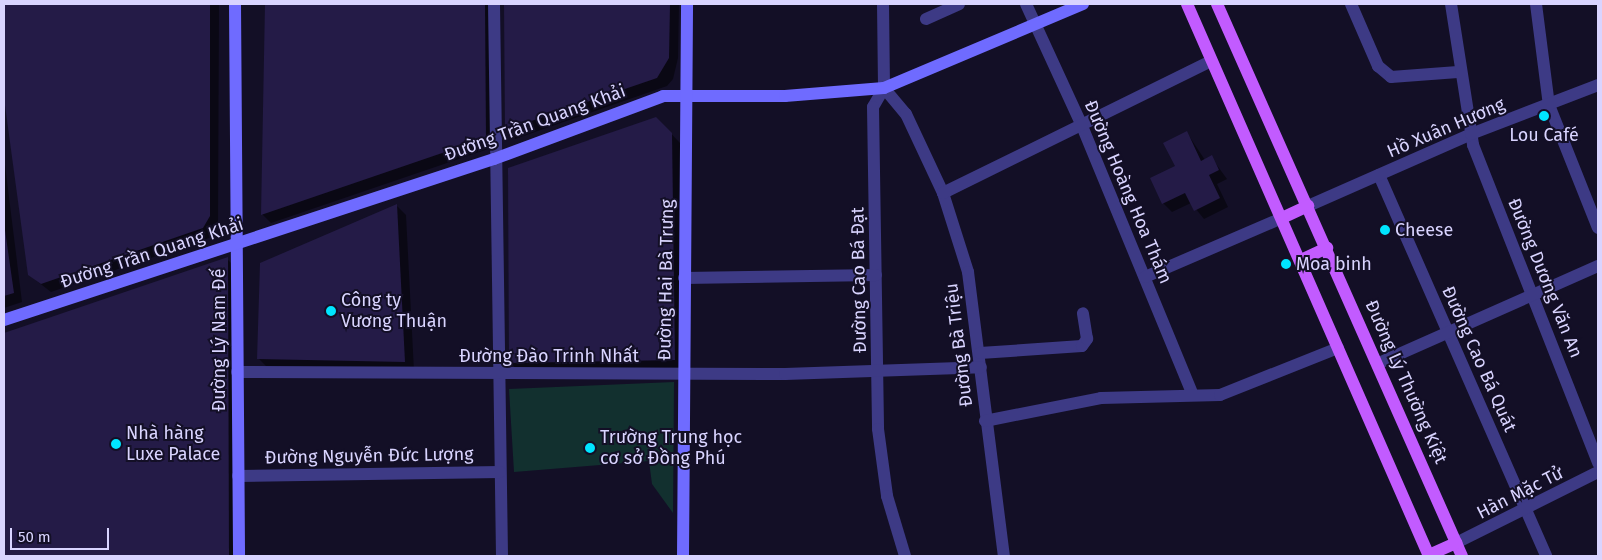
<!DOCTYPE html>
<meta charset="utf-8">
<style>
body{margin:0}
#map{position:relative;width:1602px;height:560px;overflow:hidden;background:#130f26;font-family:"Fira Sans",sans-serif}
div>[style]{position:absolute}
.green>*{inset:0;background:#12302f}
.shadow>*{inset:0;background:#0007}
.building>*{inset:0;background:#241b47}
.street>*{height:12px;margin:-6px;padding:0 6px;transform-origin:6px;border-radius:6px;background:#3d3a85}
.secondary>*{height:12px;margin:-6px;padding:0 6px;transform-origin:6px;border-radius:6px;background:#6f6bff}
.primary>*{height:12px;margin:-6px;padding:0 6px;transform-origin:6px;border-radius:6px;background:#c25bff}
.dots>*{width:14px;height:14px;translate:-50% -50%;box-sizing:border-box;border:2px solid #130f26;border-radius:50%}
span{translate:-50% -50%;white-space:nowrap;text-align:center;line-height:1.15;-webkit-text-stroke:4px #130f26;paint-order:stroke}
.street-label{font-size:18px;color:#d9d4ff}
.poi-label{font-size:18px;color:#d9d4ff}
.left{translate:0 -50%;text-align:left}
.frame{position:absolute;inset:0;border:5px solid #d9d4ff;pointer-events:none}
.scale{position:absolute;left:10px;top:528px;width:99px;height:22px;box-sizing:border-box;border:2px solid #d9d4ff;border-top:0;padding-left:6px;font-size:15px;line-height:18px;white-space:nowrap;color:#d9d4ff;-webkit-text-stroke:4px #130f26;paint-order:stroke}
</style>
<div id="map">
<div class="green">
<i style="clip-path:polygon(674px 382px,673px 513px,652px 484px,649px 461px,514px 472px,509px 389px)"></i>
</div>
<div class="shadow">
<i style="clip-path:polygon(4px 4px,219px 4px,218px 226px,212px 237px,51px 292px,29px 275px,4px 86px)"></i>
<i style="clip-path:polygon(266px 4px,494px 4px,494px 147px,271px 223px,262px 214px)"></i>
<i style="clip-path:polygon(506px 4px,679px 4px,678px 58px,673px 79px,667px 86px,515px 139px,506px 130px)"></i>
<i style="clip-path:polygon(656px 118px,681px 144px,683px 369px,519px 372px,510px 362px)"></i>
<i style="clip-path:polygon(1187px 133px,1205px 160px,1211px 157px,1227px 179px,1217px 184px,1228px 207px,1204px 219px,1191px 203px,1172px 212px,1163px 203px)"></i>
<i style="clip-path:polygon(4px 157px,22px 302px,4px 308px)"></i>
<i style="clip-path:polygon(397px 206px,406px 215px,414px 371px,268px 368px,259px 359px)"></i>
<i style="clip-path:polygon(227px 259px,236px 268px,238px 556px,4px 556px,4px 334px)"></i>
</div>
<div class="building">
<i style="clip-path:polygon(4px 4px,210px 4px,210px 216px,203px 228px,41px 284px,28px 275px,4px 98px)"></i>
<i style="clip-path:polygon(265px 4px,485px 4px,486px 138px,261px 215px)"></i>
<i style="clip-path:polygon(504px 4px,670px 4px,669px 58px,657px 78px,505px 130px)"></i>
<i style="clip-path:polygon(656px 117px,672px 133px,675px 360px,509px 363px,508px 168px)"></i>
<i style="clip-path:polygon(1187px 131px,1201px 161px,1212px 155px,1219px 170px,1209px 175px,1220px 198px,1194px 211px,1185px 193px,1162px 204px,1150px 178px,1175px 166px,1163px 143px)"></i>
<i style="clip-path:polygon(397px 204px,405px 362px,257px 359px,260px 263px)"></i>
<i style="clip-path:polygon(4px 223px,14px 293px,4px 296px)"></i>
<i style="clip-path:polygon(228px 257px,229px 556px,4px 556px,4px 333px)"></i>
</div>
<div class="street">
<i style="left:494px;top:4px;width:552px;rotate:89.17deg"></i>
<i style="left:883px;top:4px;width:84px;rotate:89.3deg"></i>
<i style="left:884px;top:88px;width:22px;rotate:120deg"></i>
<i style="left:873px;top:107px;width:322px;rotate:89.1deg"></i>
<i style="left:878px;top:429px;width:68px;rotate:82.3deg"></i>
<i style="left:887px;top:496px;width:63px;rotate:73.3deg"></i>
<i style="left:1026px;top:4px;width:134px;rotate:65.3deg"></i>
<i style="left:1082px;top:126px;width:291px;rotate:67.6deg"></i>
<i style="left:1351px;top:4px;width:68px;rotate:66.5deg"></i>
<i style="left:1378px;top:66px;width:17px;rotate:40deg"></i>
<i style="left:1391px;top:77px;width:67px;rotate:-4.3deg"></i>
<i style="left:1451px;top:4px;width:143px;rotate:81.1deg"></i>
<i style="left:1473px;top:145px;width:342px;rotate:68.5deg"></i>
<i style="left:1536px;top:4px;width:102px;rotate:82.7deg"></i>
<i style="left:1549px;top:105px;width:132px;rotate:68.3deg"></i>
<i style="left:926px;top:19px;width:36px;rotate:-24deg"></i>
<i style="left:884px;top:88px;width:34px;rotate:50deg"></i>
<i style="left:906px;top:114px;width:87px;rotate:64.9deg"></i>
<i style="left:943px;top:193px;width:83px;rotate:72.4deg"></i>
<i style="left:968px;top:272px;width:286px;rotate:82.8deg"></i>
<i style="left:1379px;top:175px;width:416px;rotate:66.3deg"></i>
<i style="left:943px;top:193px;width:299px;rotate:-26.2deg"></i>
<i style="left:1308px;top:206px;width:178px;rotate:-23.8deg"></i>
<i style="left:1471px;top:134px;width:136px;rotate:-21.1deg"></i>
<i style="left:1145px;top:277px;width:149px;rotate:-23.3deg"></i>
<i style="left:684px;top:278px;width:192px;rotate:-0.9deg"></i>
<i style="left:980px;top:353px;width:102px;rotate:-3.9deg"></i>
<i style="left:1082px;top:346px;width:9px;rotate:-54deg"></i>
<i style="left:1087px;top:339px;width:26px;rotate:-99deg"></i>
<i style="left:1379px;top:363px;width:240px;rotate:-23.9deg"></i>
<i style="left:237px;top:372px;width:548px;rotate:0.21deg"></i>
<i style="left:785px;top:374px;width:196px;rotate:-2deg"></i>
<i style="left:985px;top:421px;width:118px;rotate:-11.2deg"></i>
<i style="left:1101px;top:398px;width:119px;rotate:-1.4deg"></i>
<i style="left:1220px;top:395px;width:127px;rotate:-21.7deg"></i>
<i style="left:238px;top:476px;width:262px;rotate:-0.9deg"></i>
<i style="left:1456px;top:543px;width:159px;rotate:-26.6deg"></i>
</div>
<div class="secondary">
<i style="left:235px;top:4px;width:552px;rotate:89.58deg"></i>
<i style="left:4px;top:320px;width:516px;rotate:-18.19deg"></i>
<i style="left:494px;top:159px;width:180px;rotate:-20.4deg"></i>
<i style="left:663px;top:96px;width:122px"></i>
<i style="left:785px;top:96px;width:99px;rotate:-4.6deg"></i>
<i style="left:884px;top:88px;width:216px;rotate:-22.9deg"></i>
<i style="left:683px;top:556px;width:552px;rotate:-89.58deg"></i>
</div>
<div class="primary">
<i style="left:1187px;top:4px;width:603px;rotate:66.33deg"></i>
<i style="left:1217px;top:4px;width:604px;rotate:66.07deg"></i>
<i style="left:1282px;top:218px;width:29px;rotate:-25deg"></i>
<i style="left:1301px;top:260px;width:29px;rotate:-25deg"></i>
<i style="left:1429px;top:555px;width:30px;rotate:-24deg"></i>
</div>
<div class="dots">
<i style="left:1544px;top:116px;background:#00e5ff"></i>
<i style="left:1385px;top:230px;background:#00e5ff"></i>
<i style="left:1286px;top:264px;background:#00e5ff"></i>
<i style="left:331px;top:311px;background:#00e5ff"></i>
<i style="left:116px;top:444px;background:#00e5ff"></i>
<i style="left:590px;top:448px;background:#00e5ff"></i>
</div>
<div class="street-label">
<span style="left:535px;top:123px;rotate:-20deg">Đường Trần Quang Khải</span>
<span style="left:1446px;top:128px;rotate:-23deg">Hồ Xuân Hương</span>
<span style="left:1128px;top:192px;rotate:67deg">Đường Hoàng Hoa Thám</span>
<span style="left:152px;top:253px;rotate:-18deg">Đường Trần Quang Khải</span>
<span style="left:1545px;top:278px;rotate:68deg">Đường Dương Văn An</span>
<span style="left:666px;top:280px;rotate:-89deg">Đường Hai Bà Trưng</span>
<span style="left:859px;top:280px;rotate:-91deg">Đường Cao Bá Đạt</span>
<span style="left:219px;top:340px;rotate:-90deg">Đường Lý Nam Đế</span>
<span style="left:959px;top:345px;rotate:-97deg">Đường Bà Triệu</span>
<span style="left:549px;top:356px">Đường Đào Trinh Nhất</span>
<span style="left:1479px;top:359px;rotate:66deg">Đường Cao Bá Quát</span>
<span style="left:1406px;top:382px;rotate:66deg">Đường Lý Thường Kiệt</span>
<span style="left:369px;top:456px;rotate:-1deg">Đường Nguyễn Đức Lượng</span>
<span style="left:1520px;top:493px;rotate:-27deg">Hàn Mặc Tử</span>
</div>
<div class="poi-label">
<span style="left:1544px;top:135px">Lou Café</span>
<span class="left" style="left:1395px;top:230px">Cheese</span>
<span class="left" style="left:1296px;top:264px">Moa binh</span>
<span class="left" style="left:341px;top:311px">Công ty<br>Vương Thuận</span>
<span class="left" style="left:126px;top:444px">Nhà hàng<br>Luxe Palace</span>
<span class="left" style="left:600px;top:448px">Trường Trung học<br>cơ sở Đồng Phú</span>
</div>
<div class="frame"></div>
<div class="scale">50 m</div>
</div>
